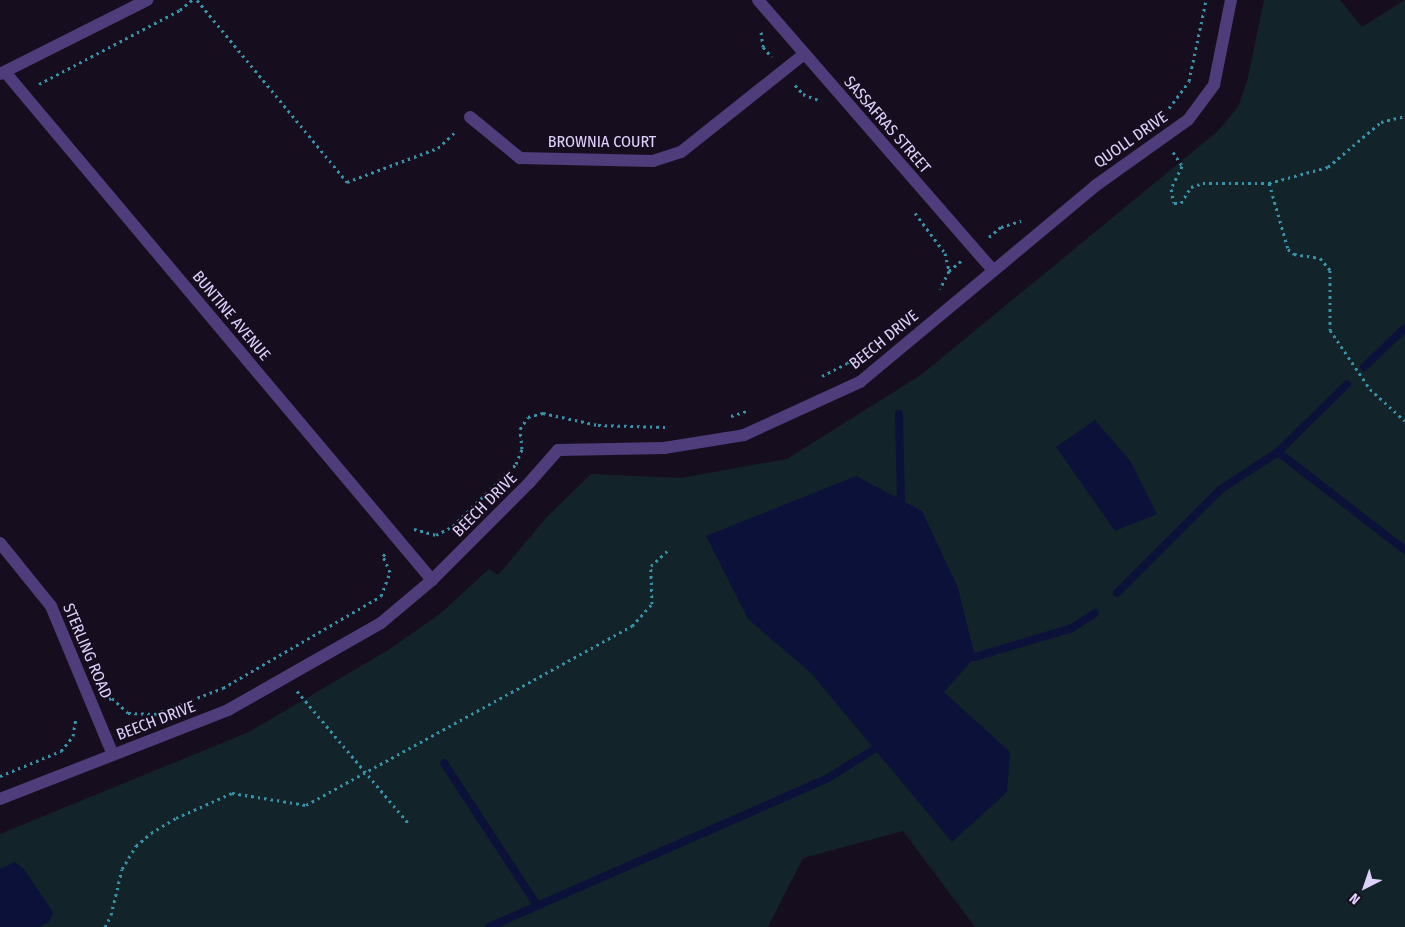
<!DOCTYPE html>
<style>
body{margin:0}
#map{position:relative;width:1405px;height:927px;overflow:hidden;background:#160e1f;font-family:"Fira Sans Condensed",sans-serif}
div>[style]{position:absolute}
.green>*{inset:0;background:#122429}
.water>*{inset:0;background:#0c113a}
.stream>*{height:8px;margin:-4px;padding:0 4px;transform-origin:4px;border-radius:4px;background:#0c113a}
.path>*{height:3px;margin-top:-1.5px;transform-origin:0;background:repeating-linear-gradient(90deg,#3693aa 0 2.5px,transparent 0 6.5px)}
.minor>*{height:12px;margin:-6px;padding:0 6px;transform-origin:6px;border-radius:6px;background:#4f3c7b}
span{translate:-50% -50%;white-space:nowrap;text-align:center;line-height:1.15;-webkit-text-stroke:4px #160e1f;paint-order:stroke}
.street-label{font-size:16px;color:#e0d0fc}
.north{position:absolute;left:1340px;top:862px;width:50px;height:50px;-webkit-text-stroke:4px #160e1f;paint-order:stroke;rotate:221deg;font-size:14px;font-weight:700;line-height:20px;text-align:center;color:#e0d0fc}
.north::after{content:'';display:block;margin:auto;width:18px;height:22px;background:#e0d0fc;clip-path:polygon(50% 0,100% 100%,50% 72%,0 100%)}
</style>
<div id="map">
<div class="green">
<i style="clip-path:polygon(1264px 0,1340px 0,1362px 27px,1405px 0,1405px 927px,975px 927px,903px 831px,803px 858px,768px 927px,0 927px,0 834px,249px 732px,390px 649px,441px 613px,489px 569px,498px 575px,546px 518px,591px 474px,681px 478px,787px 459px,921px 375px,1218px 131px,1238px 107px,1247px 82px)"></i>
</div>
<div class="water">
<i style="clip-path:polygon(1095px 420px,1131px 462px,1157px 514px,1115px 531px,1056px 447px)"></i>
<i style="clip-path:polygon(856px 476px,922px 511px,958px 588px,975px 657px,944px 692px,1010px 752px,1007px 792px,952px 842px,811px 673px,748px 619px,706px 536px)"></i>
<i style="clip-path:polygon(15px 862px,24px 869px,53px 912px,49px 922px,39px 927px,0 927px,0 869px)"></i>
</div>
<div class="stream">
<i style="left:1364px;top:367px;width:57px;rotate:-43.6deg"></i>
<i style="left:899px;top:414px;width:86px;rotate:88.7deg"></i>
<i style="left:1278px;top:452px;width:160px;rotate:37.7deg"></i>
<i style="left:1117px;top:593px;width:147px;rotate:-45deg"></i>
<i style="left:1221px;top:489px;width:68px;rotate:-33deg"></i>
<i style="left:1278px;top:452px;width:97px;rotate:-44.6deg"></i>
<i style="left:975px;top:657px;width:101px;rotate:-16.6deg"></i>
<i style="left:1072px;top:628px;width:27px;rotate:-33deg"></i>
<i style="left:444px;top:763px;width:170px;rotate:56.8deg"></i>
<i style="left:489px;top:927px;width:370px;rotate:-23.7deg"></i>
<i style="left:828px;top:778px;width:57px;rotate:-32deg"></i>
</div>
<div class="path">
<i style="left:197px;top:0;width:236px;rotate:50.5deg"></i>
<i style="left:347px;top:182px;width:97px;rotate:-20.5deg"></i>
<i style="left:438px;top:148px;width:26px;rotate:-43deg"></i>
<i style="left:761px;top:32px;width:15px;rotate:82deg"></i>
<i style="left:763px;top:47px;width:13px;rotate:48deg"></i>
<i style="left:39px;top:84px;width:159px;rotate:-27.7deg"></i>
<i style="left:180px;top:10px;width:16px;rotate:-40deg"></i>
<i style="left:795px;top:85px;width:12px;rotate:48deg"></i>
<i style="left:803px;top:94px;width:19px;rotate:21deg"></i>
<i style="left:1169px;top:108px;width:34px;rotate:-53deg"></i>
<i style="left:1189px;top:81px;width:83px;rotate:-78.1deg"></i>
<i style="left:1173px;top:152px;width:17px;rotate:57deg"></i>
<i style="left:1182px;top:166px;width:25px;rotate:116deg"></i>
<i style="left:1171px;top:189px;width:14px;rotate:78deg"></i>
<i style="left:1174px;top:203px;width:7px"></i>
<i style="left:1181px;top:203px;width:19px;rotate:-58deg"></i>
<i style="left:1191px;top:187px;width:13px;rotate:-18deg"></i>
<i style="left:1203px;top:183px;width:66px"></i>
<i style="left:1269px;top:183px;width:61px;rotate:-15.2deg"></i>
<i style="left:1328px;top:167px;width:70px;rotate:-40.3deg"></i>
<i style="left:1381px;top:122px;width:25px;rotate:-14deg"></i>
<i style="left:1269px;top:183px;width:69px;rotate:73.9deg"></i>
<i style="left:1288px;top:249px;width:8px;rotate:40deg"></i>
<i style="left:1294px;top:254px;width:26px;rotate:9deg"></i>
<i style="left:1320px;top:258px;width:16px;rotate:50deg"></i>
<i style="left:1330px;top:270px;width:60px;rotate:90deg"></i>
<i style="left:1330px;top:330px;width:71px;rotate:55.9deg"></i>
<i style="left:1370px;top:389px;width:47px;rotate:42.4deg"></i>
<i style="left:915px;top:213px;width:50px;rotate:53.1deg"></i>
<i style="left:945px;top:253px;width:18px;rotate:77deg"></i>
<i style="left:949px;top:271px;width:20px;rotate:117deg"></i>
<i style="left:989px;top:237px;width:16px;rotate:-40deg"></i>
<i style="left:1001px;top:227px;width:21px;rotate:-17deg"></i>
<i style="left:949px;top:271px;width:17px;rotate:-40deg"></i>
<i style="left:822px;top:376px;width:28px;rotate:-27deg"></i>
<i style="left:847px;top:363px;width:34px;rotate:-37deg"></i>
<i style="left:731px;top:416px;width:16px;rotate:-18deg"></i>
<i style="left:414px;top:529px;width:23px;rotate:15deg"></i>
<i style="left:436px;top:535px;width:19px;rotate:-28deg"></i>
<i style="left:453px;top:526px;width:88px;rotate:-44.5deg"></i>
<i style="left:516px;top:464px;width:16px;rotate:-68deg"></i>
<i style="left:522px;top:449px;width:20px;rotate:-96deg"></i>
<i style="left:520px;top:429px;width:14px;rotate:-56deg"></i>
<i style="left:528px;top:417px;width:16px;rotate:-15deg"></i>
<i style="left:543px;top:413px;width:56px;rotate:12.3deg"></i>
<i style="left:598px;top:425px;width:67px;rotate:1.7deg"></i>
<i style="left:297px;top:691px;width:172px;rotate:49.9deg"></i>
<i style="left:109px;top:699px;width:3px;rotate:-18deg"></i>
<i style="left:112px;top:698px;width:22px;rotate:43deg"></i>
<i style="left:128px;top:713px;width:27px;rotate:2deg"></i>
<i style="left:155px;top:714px;width:73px;rotate:-20.9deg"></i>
<i style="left:223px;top:688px;width:183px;rotate:-30.2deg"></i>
<i style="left:381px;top:596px;width:26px;rotate:-69deg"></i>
<i style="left:390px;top:572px;width:17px;rotate:-114deg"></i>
<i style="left:383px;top:556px;width:4px;rotate:-45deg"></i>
<i style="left:0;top:776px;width:66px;rotate:-22.3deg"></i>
<i style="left:61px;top:751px;width:19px;rotate:-51deg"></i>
<i style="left:73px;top:736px;width:19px;rotate:-81deg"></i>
<i style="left:105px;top:927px;width:13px;rotate:-63deg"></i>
<i style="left:111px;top:915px;width:47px;rotate:-76.6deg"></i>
<i style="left:122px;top:869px;width:27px;rotate:-59deg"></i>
<i style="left:136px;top:846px;width:20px;rotate:-41deg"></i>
<i style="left:151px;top:833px;width:29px;rotate:-31deg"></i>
<i style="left:176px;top:818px;width:61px;rotate:-24.1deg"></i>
<i style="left:232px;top:793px;width:75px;rotate:9.2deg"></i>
<i style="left:306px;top:805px;width:372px;rotate:-28.8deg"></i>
<i style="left:632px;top:626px;width:30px;rotate:-48deg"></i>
<i style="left:652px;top:604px;width:38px;rotate:-92deg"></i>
<i style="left:651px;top:566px;width:26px;rotate:-43deg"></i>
</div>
<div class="minor">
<i style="left:758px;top:0;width:358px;rotate:49deg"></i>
<i style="left:5px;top:72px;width:664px;rotate:49.95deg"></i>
<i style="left:0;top:74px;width:165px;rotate:-26.7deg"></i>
<i style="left:470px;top:117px;width:65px;rotate:39.4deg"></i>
<i style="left:520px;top:158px;width:133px;rotate:1.3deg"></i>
<i style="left:653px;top:161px;width:29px;rotate:-18deg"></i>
<i style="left:681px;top:152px;width:156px;rotate:-38.5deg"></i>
<i style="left:0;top:543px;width:81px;rotate:51deg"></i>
<i style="left:51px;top:606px;width:161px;rotate:67.4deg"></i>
<i style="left:0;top:799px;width:245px;rotate:-21.3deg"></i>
<i style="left:228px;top:710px;width:176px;rotate:-29.6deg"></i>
<i style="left:381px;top:623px;width:67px;rotate:-40.1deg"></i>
<i style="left:432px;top:580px;width:137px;rotate:-45deg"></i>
<i style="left:529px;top:483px;width:44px;rotate:-48.7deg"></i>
<i style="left:558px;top:450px;width:106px;rotate:-1.1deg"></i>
<i style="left:664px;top:448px;width:81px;rotate:-9.2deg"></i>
<i style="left:744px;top:435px;width:128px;rotate:-24.6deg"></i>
<i style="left:860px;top:382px;width:306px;rotate:-39.8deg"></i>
<i style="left:1095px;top:186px;width:114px;rotate:-35.4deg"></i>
<i style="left:1188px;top:120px;width:44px;rotate:-53.4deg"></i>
<i style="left:1214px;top:85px;width:87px;rotate:-78.7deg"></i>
</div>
<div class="street-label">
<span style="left:887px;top:125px;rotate:49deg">SASSAFRAS STREET</span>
<span style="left:1131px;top:140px;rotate:-35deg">QUOLL DRIVE</span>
<span style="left:602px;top:142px">BROWNIA COURT</span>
<span style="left:231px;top:316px;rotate:50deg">BUNTINE AVENUE</span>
<span style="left:884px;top:340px;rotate:-39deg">BEECH DRIVE</span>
<span style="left:485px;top:505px;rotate:-45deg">BEECH DRIVE</span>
<span style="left:87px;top:651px;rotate:67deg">STERLING ROAD</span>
<span style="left:156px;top:721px;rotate:-21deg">BEECH DRIVE</span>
</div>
<div class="north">N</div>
</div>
